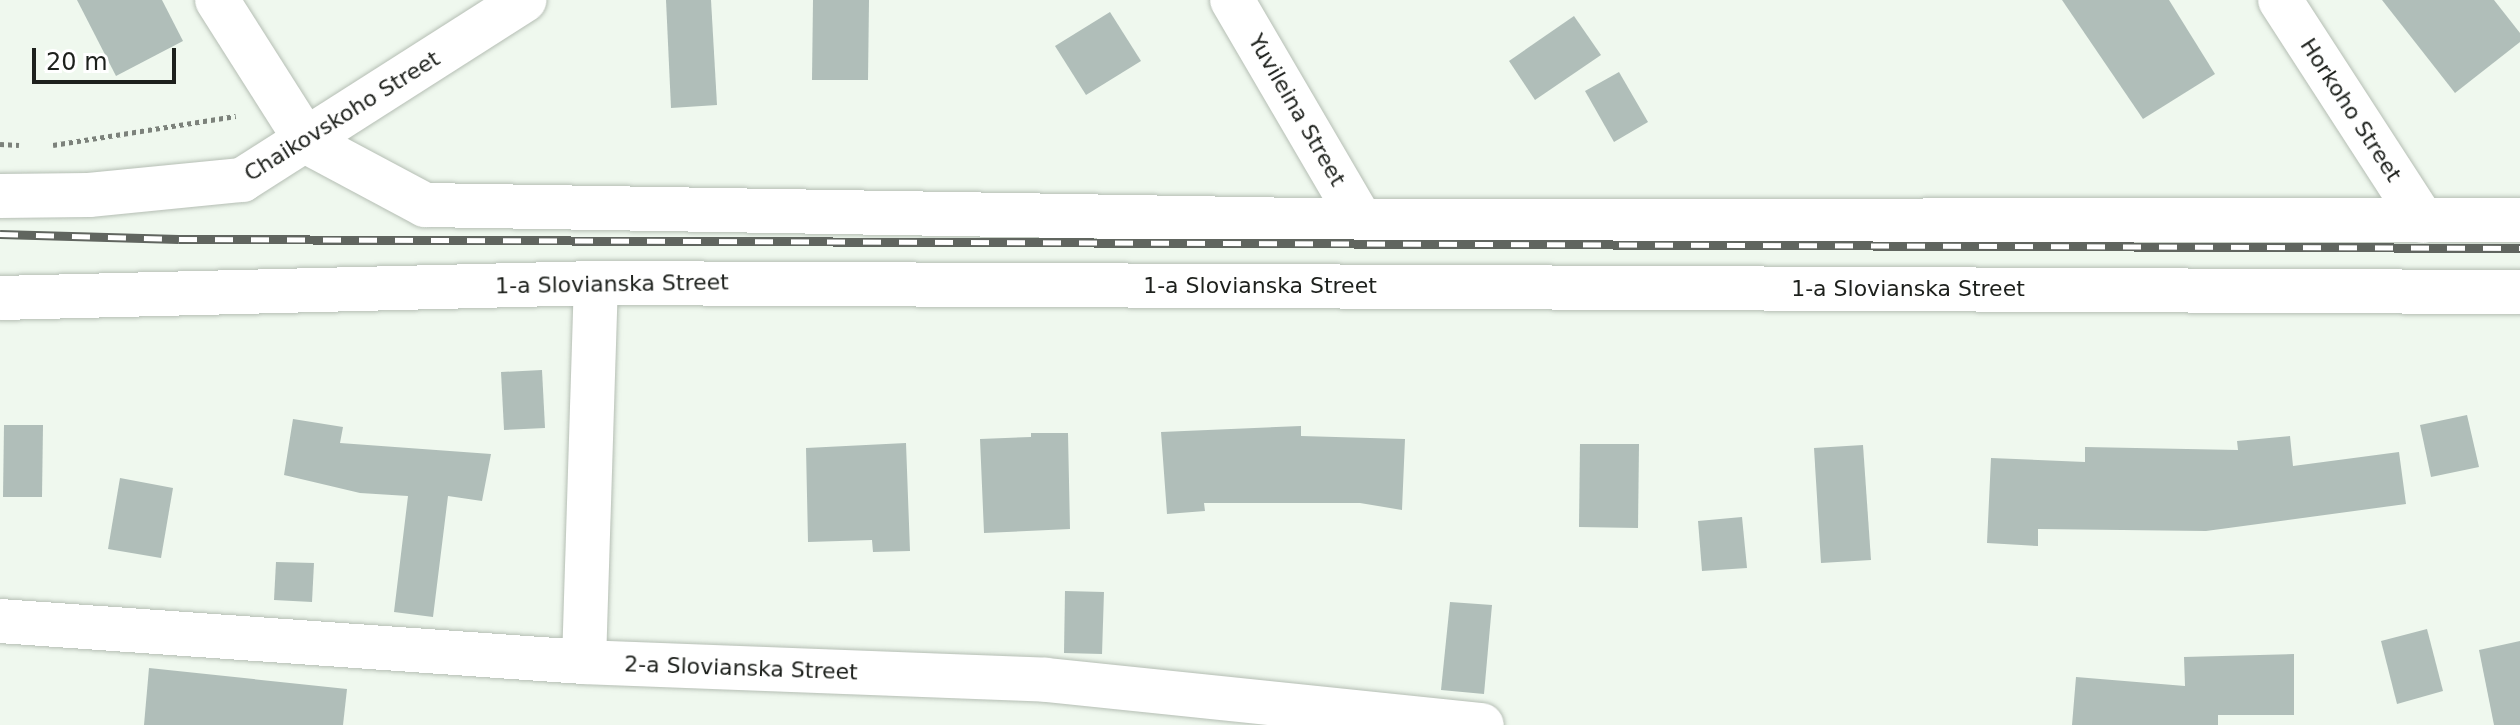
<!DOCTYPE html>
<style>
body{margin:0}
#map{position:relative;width:2520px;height:725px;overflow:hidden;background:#eff8ee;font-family:"DejaVu Sans",sans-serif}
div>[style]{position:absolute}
.building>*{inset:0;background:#b0beb9}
.path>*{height:5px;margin-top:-2.5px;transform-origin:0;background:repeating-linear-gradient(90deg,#7c827b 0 4px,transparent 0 8px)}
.roads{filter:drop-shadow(0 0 2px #b5beb4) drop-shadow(0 0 2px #b5beb4)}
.minor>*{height:44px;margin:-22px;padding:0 22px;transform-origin:22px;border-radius:22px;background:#fff}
.rail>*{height:9px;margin-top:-4.5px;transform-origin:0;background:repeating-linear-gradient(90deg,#fff 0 18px,#60655f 0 36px);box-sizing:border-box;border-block:2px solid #60655f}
span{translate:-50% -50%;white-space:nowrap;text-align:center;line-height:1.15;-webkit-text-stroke:6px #fff;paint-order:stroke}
.street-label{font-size:22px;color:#1d201c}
.scale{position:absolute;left:32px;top:48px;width:144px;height:36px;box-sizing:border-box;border:4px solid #1d201c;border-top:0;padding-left:10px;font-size:24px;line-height:28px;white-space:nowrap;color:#1d201c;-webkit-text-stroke:6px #fff;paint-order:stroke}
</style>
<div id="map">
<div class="building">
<i style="clip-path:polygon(77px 0,162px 0,183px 41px,116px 76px)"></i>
<i style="clip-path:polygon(666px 0,711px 0,717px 105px,671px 108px)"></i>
<i style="clip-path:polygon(813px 0,869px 0,868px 80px,812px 80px)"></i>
<i style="clip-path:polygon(2062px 0,2169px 0,2215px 74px,2143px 119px)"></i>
<i style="clip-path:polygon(2382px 0,2494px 0,2520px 33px,2520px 42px,2455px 93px)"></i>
<i style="clip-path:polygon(1110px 12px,1141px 61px,1086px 95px,1055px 46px)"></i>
<i style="clip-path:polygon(1574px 16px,1601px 55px,1535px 100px,1509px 61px)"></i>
<i style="clip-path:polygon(1619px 72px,1648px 122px,1614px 142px,1585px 91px)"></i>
<i style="clip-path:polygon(542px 370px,545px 428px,504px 430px,501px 372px)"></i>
<i style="clip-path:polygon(2467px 415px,2479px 467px,2431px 477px,2420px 425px)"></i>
<i style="clip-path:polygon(293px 419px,343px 427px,340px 443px,491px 454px,482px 501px,448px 496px,433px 617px,394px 612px,408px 496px,360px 493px,284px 475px)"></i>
<i style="clip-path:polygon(4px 425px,43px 425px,42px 497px,3px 497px)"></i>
<i style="clip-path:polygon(1301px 426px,1301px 436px,1405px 439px,1402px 510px,1360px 503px,1204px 503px,1205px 511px,1167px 514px,1161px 432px)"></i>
<i style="clip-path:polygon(1031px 433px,1068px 433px,1070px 529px,984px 533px,980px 439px,1031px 437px)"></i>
<i style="clip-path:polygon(2290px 436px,2293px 466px,2399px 452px,2406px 504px,2206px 531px,2038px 529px,2038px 546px,1987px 543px,1991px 458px,2085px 462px,2085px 447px,2238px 450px,2237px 441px)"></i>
<i style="clip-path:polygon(906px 443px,910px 551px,873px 552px,872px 540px,808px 542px,806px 448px)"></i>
<i style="clip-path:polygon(1580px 444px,1639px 444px,1638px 528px,1579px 527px)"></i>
<i style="clip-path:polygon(1863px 445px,1871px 560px,1821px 563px,1814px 448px)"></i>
<i style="clip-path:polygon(120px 478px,173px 488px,161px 558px,108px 549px)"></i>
<i style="clip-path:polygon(1742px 517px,1747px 568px,1702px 571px,1698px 521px)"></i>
<i style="clip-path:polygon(276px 562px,314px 563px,312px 602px,274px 600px)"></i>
<i style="clip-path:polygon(1065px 591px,1104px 592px,1102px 654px,1064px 653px)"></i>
<i style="clip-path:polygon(1450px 602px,1492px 605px,1484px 694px,1441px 690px)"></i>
<i style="clip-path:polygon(2427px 629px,2443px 691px,2397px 704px,2381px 641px)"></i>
<i style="clip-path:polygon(2520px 641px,2520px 725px,2494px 725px,2479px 650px)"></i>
<i style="clip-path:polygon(2294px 654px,2294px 715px,2218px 715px,2218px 725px,2072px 725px,2076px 677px,2185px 686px,2184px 657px)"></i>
<i style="clip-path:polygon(149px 668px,347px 689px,343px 725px,144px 725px)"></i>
</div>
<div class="path">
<i style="left:0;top:144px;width:19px;rotate:3deg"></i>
<i style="left:53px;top:145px;width:185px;rotate:-9deg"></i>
</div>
<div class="roads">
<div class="minor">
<i style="left:217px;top:0;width:168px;rotate:57.6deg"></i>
<i style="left:307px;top:142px;width:134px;rotate:28.1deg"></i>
<i style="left:425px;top:205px;width:936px;rotate:0.98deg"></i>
<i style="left:1361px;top:221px;width:1159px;rotate:-0.05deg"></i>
<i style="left:1232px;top:0;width:256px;rotate:59.7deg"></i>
<i style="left:2280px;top:0;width:263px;rotate:57.1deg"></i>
<i style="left:0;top:196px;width:89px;rotate:-0.6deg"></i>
<i style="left:89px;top:195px;width:154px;rotate:-5.6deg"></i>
<i style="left:242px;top:180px;width:335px;rotate:-32.5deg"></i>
<i style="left:0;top:298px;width:596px;rotate:-1.44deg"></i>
<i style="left:596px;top:283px;width:1924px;rotate:0.27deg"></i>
<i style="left:0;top:621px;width:585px;rotate:4.02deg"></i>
<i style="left:584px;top:662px;width:462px;rotate:2.2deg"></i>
<i style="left:1046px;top:680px;width:438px;rotate:5.9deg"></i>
<i style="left:584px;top:662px;width:379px;rotate:-88.2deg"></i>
</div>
</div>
<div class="rail">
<i style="left:0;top:234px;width:179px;rotate:1.6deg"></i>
<i style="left:179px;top:239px;width:2341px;rotate:0.22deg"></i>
</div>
<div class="street-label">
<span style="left:1297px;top:110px;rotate:60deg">Yuvileina Street</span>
<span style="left:2351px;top:110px;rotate:57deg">Horkoho Street</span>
<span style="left:342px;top:116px;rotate:-32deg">Chaikovskoho Street</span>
<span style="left:612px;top:284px;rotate:-1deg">1-a Slovianska Street</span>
<span style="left:1260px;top:286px">1-a Slovianska Street</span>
<span style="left:1908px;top:289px">1-a Slovianska Street</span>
<span style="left:741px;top:668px;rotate:2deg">2-a Slovianska Street</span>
</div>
<div class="scale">20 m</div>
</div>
